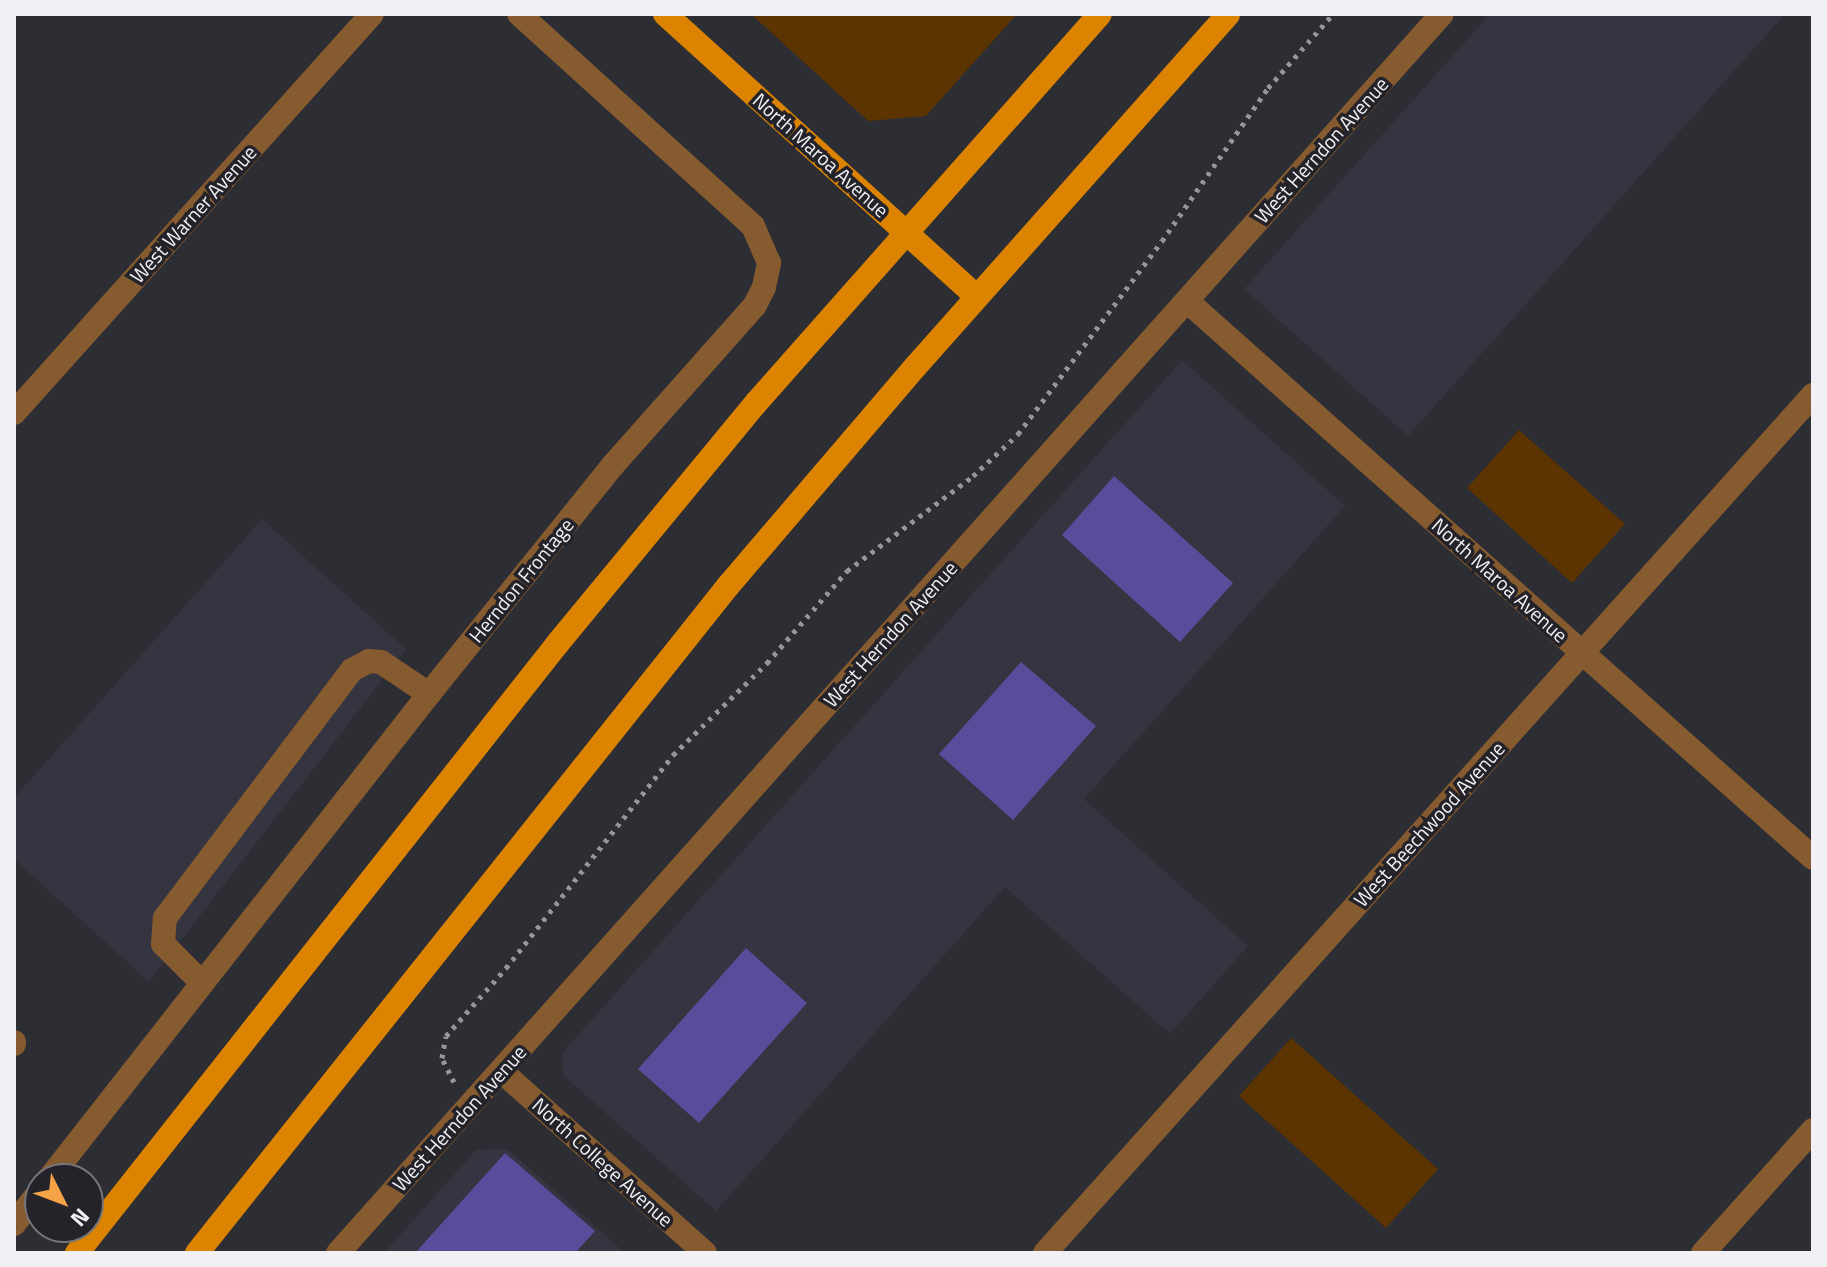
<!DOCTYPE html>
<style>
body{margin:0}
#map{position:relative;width:1827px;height:1267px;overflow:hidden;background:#2d2d34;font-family:"Titillium Web",sans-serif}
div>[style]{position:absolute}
.built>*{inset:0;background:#353441}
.green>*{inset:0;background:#5b3401}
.building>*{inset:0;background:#594d9b}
.path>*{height:5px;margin-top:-2.5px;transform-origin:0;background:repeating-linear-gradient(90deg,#95959a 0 4px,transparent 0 10px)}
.minor>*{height:24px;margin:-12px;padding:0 12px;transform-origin:12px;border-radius:12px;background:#865b2f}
.major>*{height:24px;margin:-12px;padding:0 12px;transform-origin:12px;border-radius:12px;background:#dc8402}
span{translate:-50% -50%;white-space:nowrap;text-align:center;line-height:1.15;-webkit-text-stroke:7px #24232a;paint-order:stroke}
.street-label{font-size:20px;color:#f1f1f5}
.frame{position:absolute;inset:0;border:16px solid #f1f1f5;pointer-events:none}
.north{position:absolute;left:24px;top:1163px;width:80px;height:80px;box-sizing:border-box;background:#24232a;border:2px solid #76757b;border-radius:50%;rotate:132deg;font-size:22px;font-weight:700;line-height:32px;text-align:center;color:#f1f1f5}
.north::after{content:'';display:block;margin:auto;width:28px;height:36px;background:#f6a246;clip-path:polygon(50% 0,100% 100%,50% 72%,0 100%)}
</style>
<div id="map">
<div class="built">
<i style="clip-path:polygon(1490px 14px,1785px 14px,1408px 436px,1244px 289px)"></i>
<i style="clip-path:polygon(1182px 360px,1345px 506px,1084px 799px,1248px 946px,1170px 1034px,1005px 887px,716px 1211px,564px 1076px,562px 1053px)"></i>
<i style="clip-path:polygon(262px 519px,406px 649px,149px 982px,14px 859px,14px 798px)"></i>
<i style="clip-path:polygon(508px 1149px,625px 1253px,384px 1253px,476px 1150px)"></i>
</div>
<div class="green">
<i style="clip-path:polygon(751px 14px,1017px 14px,926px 116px,868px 121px)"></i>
<i style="clip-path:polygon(1519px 430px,1625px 524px,1572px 583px,1467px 488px)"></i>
<i style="clip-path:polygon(1291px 1038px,1438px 1169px,1386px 1228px,1239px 1096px)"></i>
</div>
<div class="building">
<i style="clip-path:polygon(1114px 476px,1233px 583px,1180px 642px,1062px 535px)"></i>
<i style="clip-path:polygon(1021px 662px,1096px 726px,1013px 820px,939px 754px)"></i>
<i style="clip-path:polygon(746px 948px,807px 1003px,699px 1123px,638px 1069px)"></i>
<i style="clip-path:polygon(505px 1153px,595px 1231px,575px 1253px,415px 1253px)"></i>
</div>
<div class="path">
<i style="left:454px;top:1082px;width:27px;rotate:-117deg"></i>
<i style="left:442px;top:1058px;width:22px;rotate:-80deg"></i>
<i style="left:446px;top:1036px;width:91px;rotate:-48.6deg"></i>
<i style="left:506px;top:968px;width:271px;rotate:-51.9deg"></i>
<i style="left:673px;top:755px;width:132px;rotate:-44.4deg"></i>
<i style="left:767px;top:663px;width:122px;rotate:-49deg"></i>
<i style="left:847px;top:571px;width:158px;rotate:-37deg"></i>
<i style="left:973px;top:476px;width:62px;rotate:-43deg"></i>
<i style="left:1018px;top:434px;width:241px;rotate:-53.3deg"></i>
<i style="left:1162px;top:241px;width:186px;rotate:-55.3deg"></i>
<i style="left:1268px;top:88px;width:98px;rotate:-48.7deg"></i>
</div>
<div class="minor">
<i style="left:1187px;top:301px;width:838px;rotate:41.66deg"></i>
<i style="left:14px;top:413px;width:536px;rotate:-48.1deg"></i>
<i style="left:202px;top:983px;width:55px;rotate:-135deg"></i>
<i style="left:163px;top:944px;width:26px;rotate:-86deg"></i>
<i style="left:165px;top:918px;width:311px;rotate:-53deg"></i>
<i style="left:352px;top:670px;width:19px;rotate:-28deg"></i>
<i style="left:369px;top:661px;width:12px;rotate:5deg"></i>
<i style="left:381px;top:662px;width:58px;rotate:33.7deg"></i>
<i style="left:14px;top:1042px;width:2px;rotate:90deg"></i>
<i style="left:501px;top:1071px;width:273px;rotate:41.7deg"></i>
<i style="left:49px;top:1179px;width:616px;rotate:-51.92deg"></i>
<i style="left:429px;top:694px;width:295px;rotate:-51.2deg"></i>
<i style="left:614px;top:464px;width:213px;rotate:-48.4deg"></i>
<i style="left:755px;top:305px;width:20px;rotate:-63deg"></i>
<i style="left:764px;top:287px;width:25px;rotate:-78deg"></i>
<i style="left:769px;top:263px;width:40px;rotate:-113.4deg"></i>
<i style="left:753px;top:226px;width:316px;rotate:-137.8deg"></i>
<i style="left:14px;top:1224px;width:42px;rotate:-51.8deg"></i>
<i style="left:338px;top:1253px;width:1659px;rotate:-48.3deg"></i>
<i style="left:1045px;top:1253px;width:1152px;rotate:-48.17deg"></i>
<i style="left:1703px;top:1253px;width:165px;rotate:-48.2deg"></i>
</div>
<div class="major">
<i style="left:665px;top:14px;width:421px;rotate:42.2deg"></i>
<i style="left:77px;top:1253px;width:777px;rotate:-51.74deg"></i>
<i style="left:558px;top:643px;width:311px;rotate:-50.5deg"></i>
<i style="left:756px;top:403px;width:519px;rotate:-48.51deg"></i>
<i style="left:197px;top:1253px;width:853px;rotate:-51.48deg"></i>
<i style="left:728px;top:586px;width:289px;rotate:-49.5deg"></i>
<i style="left:916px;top:366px;width:470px;rotate:-48.4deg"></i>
</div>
<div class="street-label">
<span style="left:1321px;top:150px;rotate:-48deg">West Herndon Avenue</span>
<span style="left:821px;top:155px;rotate:42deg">North Maroa Avenue</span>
<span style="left:193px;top:214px;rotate:-48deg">West Warner Avenue</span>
<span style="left:521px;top:580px;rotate:-51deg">Herndon Frontage</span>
<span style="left:1500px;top:580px;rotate:42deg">North Maroa Avenue</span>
<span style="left:890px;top:634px;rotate:-48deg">West Herndon Avenue</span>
<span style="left:1429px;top:824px;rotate:-48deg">West Beechwood Avenue</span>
<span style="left:459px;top:1118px;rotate:-48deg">West Herndon Avenue</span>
<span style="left:603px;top:1162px;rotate:42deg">North College Avenue</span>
</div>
<div class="frame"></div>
<div class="north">N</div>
</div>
